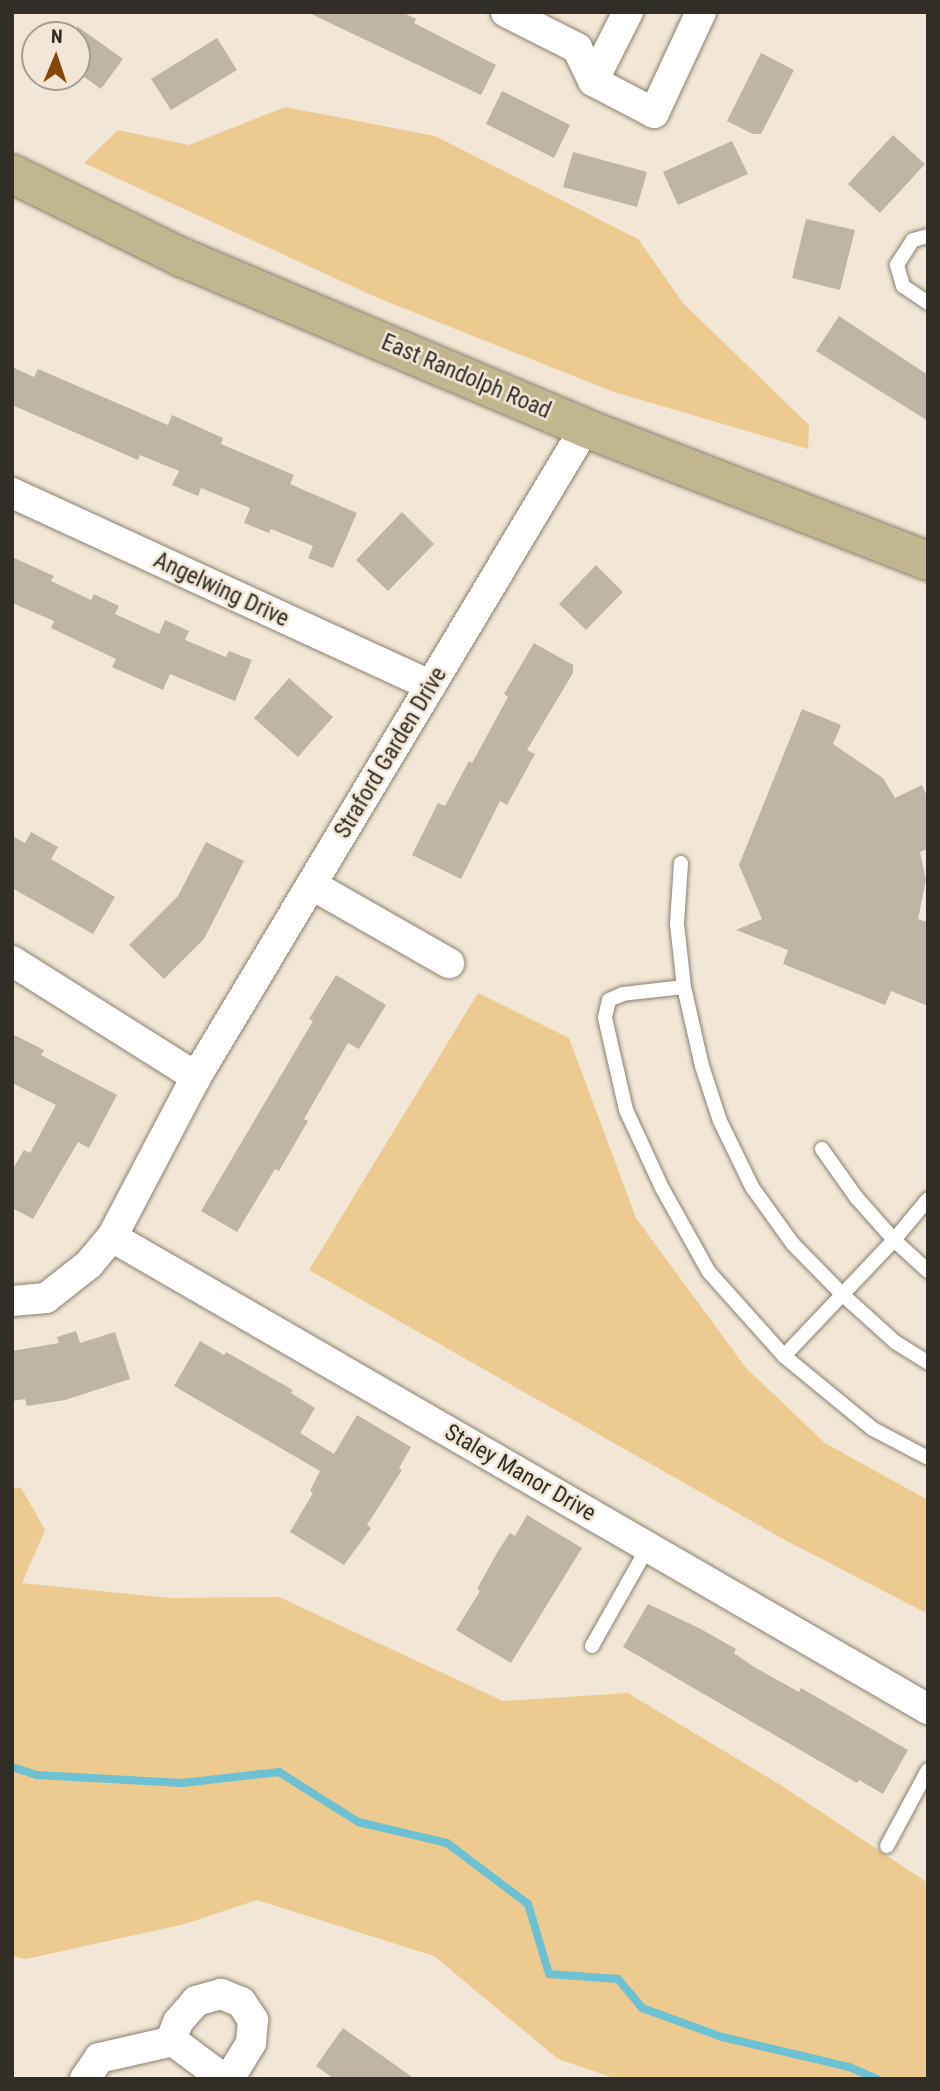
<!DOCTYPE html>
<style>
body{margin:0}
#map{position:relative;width:940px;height:2091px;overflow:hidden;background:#f2e7d6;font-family:"Roboto Condensed",sans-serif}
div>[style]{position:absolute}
.green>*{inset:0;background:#ecca90}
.stream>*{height:8px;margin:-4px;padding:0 4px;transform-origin:4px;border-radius:4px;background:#6cc1d3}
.building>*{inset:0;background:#bfb5a4}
.roads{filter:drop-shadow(0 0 2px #8a8070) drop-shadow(0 0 2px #8a8070)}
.service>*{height:14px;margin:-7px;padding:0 7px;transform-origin:7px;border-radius:7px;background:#fff}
.minor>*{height:30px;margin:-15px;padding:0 15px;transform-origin:15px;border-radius:15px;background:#fff}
.primary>*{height:38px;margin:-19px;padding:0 19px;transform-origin:19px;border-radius:19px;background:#c2b68e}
span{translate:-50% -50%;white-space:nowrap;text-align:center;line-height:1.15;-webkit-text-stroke:5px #f2e7d6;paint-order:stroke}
.street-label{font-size:23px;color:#312d27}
.frame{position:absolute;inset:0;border:14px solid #312d27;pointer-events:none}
.north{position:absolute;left:21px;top:21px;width:70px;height:70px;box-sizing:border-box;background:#f2e7d6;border:2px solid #a59d90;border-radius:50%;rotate:2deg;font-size:19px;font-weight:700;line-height:28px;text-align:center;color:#312d27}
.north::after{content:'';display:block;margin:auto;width:24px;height:32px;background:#864808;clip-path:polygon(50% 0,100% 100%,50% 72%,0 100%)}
</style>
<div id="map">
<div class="green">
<i style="clip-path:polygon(285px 107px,435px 136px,638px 239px,683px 303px,809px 425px,808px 449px,614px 392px,493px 344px,378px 298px,84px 163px,118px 130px,189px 145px)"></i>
<i style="clip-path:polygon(478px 993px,569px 1038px,636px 1218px,746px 1368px,825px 1443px,928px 1500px,928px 1614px,785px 1540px,309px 1270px)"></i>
<i style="clip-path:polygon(12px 1487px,21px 1488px,45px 1530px,22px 1583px,169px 1598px,279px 1597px,503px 1701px,628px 1693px,779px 1784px,928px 1883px,928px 2079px,617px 2079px,558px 2059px,434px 1956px,257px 1900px,185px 1924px,26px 1959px,12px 1956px)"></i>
</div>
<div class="stream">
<i style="left:12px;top:1767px;width:26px;rotate:18deg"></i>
<i style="left:37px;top:1775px;width:145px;rotate:3.2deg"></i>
<i style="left:182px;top:1783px;width:98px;rotate:-6.5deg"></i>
<i style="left:279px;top:1772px;width:93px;rotate:32.3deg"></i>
<i style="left:358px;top:1822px;width:91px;rotate:13.3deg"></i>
<i style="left:447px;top:1843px;width:101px;rotate:37deg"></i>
<i style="left:528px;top:1904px;width:73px;rotate:73.3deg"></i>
<i style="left:549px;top:1974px;width:69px;rotate:4.1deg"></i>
<i style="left:618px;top:1979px;width:38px;rotate:50deg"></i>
<i style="left:642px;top:2008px;width:85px;rotate:19.9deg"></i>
<i style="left:722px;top:2037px;width:130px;rotate:13.3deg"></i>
<i style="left:849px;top:2067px;width:30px;rotate:23deg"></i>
</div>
<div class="building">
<i style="clip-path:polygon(307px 12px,402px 12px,416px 19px,414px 23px,496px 65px,481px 95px)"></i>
<i style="clip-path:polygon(77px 26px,123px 59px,101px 89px,77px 72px)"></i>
<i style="clip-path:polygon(217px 38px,237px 70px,171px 110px,151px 79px)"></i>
<i style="clip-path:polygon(761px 53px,794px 70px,761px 134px,753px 134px,727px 121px)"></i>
<i style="clip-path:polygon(502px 91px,570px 125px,554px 158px,486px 124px)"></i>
<i style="clip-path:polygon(893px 135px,925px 164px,880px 213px,848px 184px)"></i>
<i style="clip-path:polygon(732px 141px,748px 174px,678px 205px,663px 172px)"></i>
<i style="clip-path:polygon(573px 152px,647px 172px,637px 207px,563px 187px)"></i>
<i style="clip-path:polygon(806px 219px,855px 230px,840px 290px,792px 278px)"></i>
<i style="clip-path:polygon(839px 316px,928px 375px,928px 421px,816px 351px)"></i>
<i style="clip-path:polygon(12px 367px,34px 377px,38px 369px,168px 425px,172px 415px,223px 438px,221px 444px,294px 475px,290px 484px,357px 513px,333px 568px,308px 558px,313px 546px,271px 529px,269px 533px,244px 523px,250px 508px,201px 488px,198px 496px,172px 485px,179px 471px,140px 455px,138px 460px,12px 405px)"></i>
<i style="clip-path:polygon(402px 512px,434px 544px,388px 591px,356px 560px)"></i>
<i style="clip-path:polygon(12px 557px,54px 576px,51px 581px,91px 600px,94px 594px,119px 606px,115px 614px,159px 634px,165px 620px,189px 631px,185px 640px,226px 657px,229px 651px,252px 660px,235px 701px,170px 674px,163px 690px,112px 667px,116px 659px,51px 628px,54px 621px,12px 603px)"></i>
<i style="clip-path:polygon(596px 565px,623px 592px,586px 630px,559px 604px)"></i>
<i style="clip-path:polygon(534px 643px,573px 665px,573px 673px,527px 750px,535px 754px,507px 805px,500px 801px,461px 879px,412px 855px,438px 803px,445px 806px,469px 761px,472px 763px,508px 697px,504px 694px)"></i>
<i style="clip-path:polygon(289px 678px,333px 717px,298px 757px,254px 718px)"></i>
<i style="clip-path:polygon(802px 709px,841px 725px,833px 744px,883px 778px,895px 798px,922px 785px,928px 799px,928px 849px,920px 852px,926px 880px,918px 919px,928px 922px,928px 1006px,891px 991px,885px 1005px,783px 964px,788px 950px,736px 930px,762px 919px,739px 865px)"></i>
<i style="clip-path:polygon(31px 832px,58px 847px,51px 859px,115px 897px,93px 934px,12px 888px,12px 836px,25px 843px)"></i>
<i style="clip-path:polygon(206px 842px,244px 861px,204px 939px,164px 979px,129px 945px,178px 896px)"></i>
<i style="clip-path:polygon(336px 975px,386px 1005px,359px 1049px,348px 1043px,304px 1119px,308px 1121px,279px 1171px,275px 1169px,237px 1232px,201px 1211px,313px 1021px,309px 1019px)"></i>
<i style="clip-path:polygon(12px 1034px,44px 1050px,41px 1055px,117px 1095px,89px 1148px,78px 1142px,33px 1219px,12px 1208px,12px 1170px,24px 1150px,30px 1153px,56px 1105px,12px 1083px)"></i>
<i style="clip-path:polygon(76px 1331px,80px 1343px,115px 1332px,130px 1379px,65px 1400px,27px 1406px,25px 1399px,12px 1401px,12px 1351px,59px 1343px,57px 1337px)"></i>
<i style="clip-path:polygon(200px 1341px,224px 1355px,226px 1352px,293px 1390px,291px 1393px,315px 1408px,300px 1433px,334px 1454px,357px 1415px,411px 1447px,399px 1468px,402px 1470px,367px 1525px,371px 1528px,344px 1565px,290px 1532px,313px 1493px,310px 1491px,320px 1471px,174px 1386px)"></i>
<i style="clip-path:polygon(527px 1515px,582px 1548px,511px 1663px,456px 1630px,480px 1591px,477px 1589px,498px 1551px,510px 1533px,515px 1536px)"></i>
<i style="clip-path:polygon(648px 1604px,699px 1628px,736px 1649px,734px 1653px,754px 1667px,799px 1692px,801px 1688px,908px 1750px,883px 1794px,859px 1780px,857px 1783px,623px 1647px)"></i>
<i style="clip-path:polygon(343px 2028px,415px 2079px,334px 2079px,316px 2066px)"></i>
</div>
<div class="roads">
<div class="service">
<i style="left:928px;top:236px;width:16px;rotate:165deg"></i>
<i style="left:913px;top:240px;width:30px;rotate:123deg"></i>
<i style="left:897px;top:265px;width:22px;rotate:74deg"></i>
<i style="left:903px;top:286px;width:30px;rotate:34deg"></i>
<i style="left:681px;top:863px;width:61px;rotate:93.8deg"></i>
<i style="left:677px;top:924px;width:63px;rotate:83.7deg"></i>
<i style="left:684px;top:987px;width:61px;rotate:173.5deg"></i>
<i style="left:623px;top:994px;width:15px;rotate:157deg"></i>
<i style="left:609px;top:1000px;width:18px;rotate:103deg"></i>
<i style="left:605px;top:1018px;width:94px;rotate:77.1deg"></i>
<i style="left:626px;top:1110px;width:86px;rotate:65.2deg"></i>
<i style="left:662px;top:1188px;width:96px;rotate:60.8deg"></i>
<i style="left:709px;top:1272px;width:113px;rotate:48.2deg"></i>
<i style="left:784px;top:1356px;width:115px;rotate:39.4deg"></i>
<i style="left:873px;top:1429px;width:62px;rotate:27.8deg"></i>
<i style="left:684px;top:987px;width:81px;rotate:77.2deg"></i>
<i style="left:702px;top:1066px;width:58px;rotate:71.9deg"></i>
<i style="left:720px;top:1121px;width:73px;rotate:64.1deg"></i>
<i style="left:752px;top:1187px;width:70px;rotate:54.3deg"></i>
<i style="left:793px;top:1244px;width:71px;rotate:45.6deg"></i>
<i style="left:843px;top:1295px;width:70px;rotate:42.1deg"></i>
<i style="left:895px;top:1342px;width:39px;rotate:32deg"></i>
<i style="left:822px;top:1149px;width:59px;rotate:54.7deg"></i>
<i style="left:856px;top:1197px;width:57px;rotate:48.5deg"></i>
<i style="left:894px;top:1240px;width:46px;rotate:42.4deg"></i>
<i style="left:784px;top:1356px;width:160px;rotate:-46.5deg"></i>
<i style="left:894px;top:1240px;width:53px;rotate:-50.3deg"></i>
<i style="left:592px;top:1646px;width:114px;rotate:-60.5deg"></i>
<i style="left:887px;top:1846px;width:86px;rotate:-61.7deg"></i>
</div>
<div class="minor">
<i style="left:506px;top:12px;width:80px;rotate:26.9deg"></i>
<i style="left:577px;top:48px;width:37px;rotate:64deg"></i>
<i style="left:628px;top:12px;width:77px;rotate:116.9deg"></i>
<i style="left:593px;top:81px;width:69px;rotate:27.7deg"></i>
<i style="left:654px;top:113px;width:111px;rotate:-65deg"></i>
<i style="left:12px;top:493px;width:461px;rotate:24.7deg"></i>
<i style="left:312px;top:885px;width:158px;rotate:29.7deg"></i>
<i style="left:12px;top:961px;width:218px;rotate:32.2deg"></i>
<i style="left:112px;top:1237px;width:943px;rotate:30.05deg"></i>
<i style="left:12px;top:1301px;width:34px;rotate:-5deg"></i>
<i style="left:46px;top:1298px;width:55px;rotate:-38.3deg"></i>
<i style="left:89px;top:1264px;width:35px;rotate:-50deg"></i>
<i style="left:112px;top:1237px;width:181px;rotate:-62.3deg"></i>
<i style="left:196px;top:1077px;width:757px;rotate:-59.06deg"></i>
<i style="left:170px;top:2042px;width:22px;rotate:-68deg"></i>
<i style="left:178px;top:2022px;width:28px;rotate:-49deg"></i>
<i style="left:196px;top:2001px;width:26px;rotate:-16deg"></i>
<i style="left:221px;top:1994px;width:22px;rotate:22deg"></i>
<i style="left:241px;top:2002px;width:22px;rotate:56deg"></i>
<i style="left:253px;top:2020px;width:23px;rotate:95deg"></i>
<i style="left:251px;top:2043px;width:42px;rotate:121.4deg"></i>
<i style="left:85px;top:2079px;width:25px;rotate:-56deg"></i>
<i style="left:99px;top:2058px;width:76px;rotate:-12.9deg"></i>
<i style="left:173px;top:2041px;width:64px;rotate:36.7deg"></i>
</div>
<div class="primary">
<i style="left:12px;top:174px;width:191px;rotate:26.2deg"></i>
<i style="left:183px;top:258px;width:436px;rotate:22.9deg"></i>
<i style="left:585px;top:428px;width:368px;rotate:21.2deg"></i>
</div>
</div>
<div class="street-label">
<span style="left:466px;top:377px;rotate:23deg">East Randolph Road</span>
<span style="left:221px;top:590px;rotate:25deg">Angelwing Drive</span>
<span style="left:391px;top:753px;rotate:-59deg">Straford Garden Drive</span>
<span style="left:520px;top:1473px;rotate:30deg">Staley Manor Drive</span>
</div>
<div class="frame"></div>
<div class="north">N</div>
</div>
